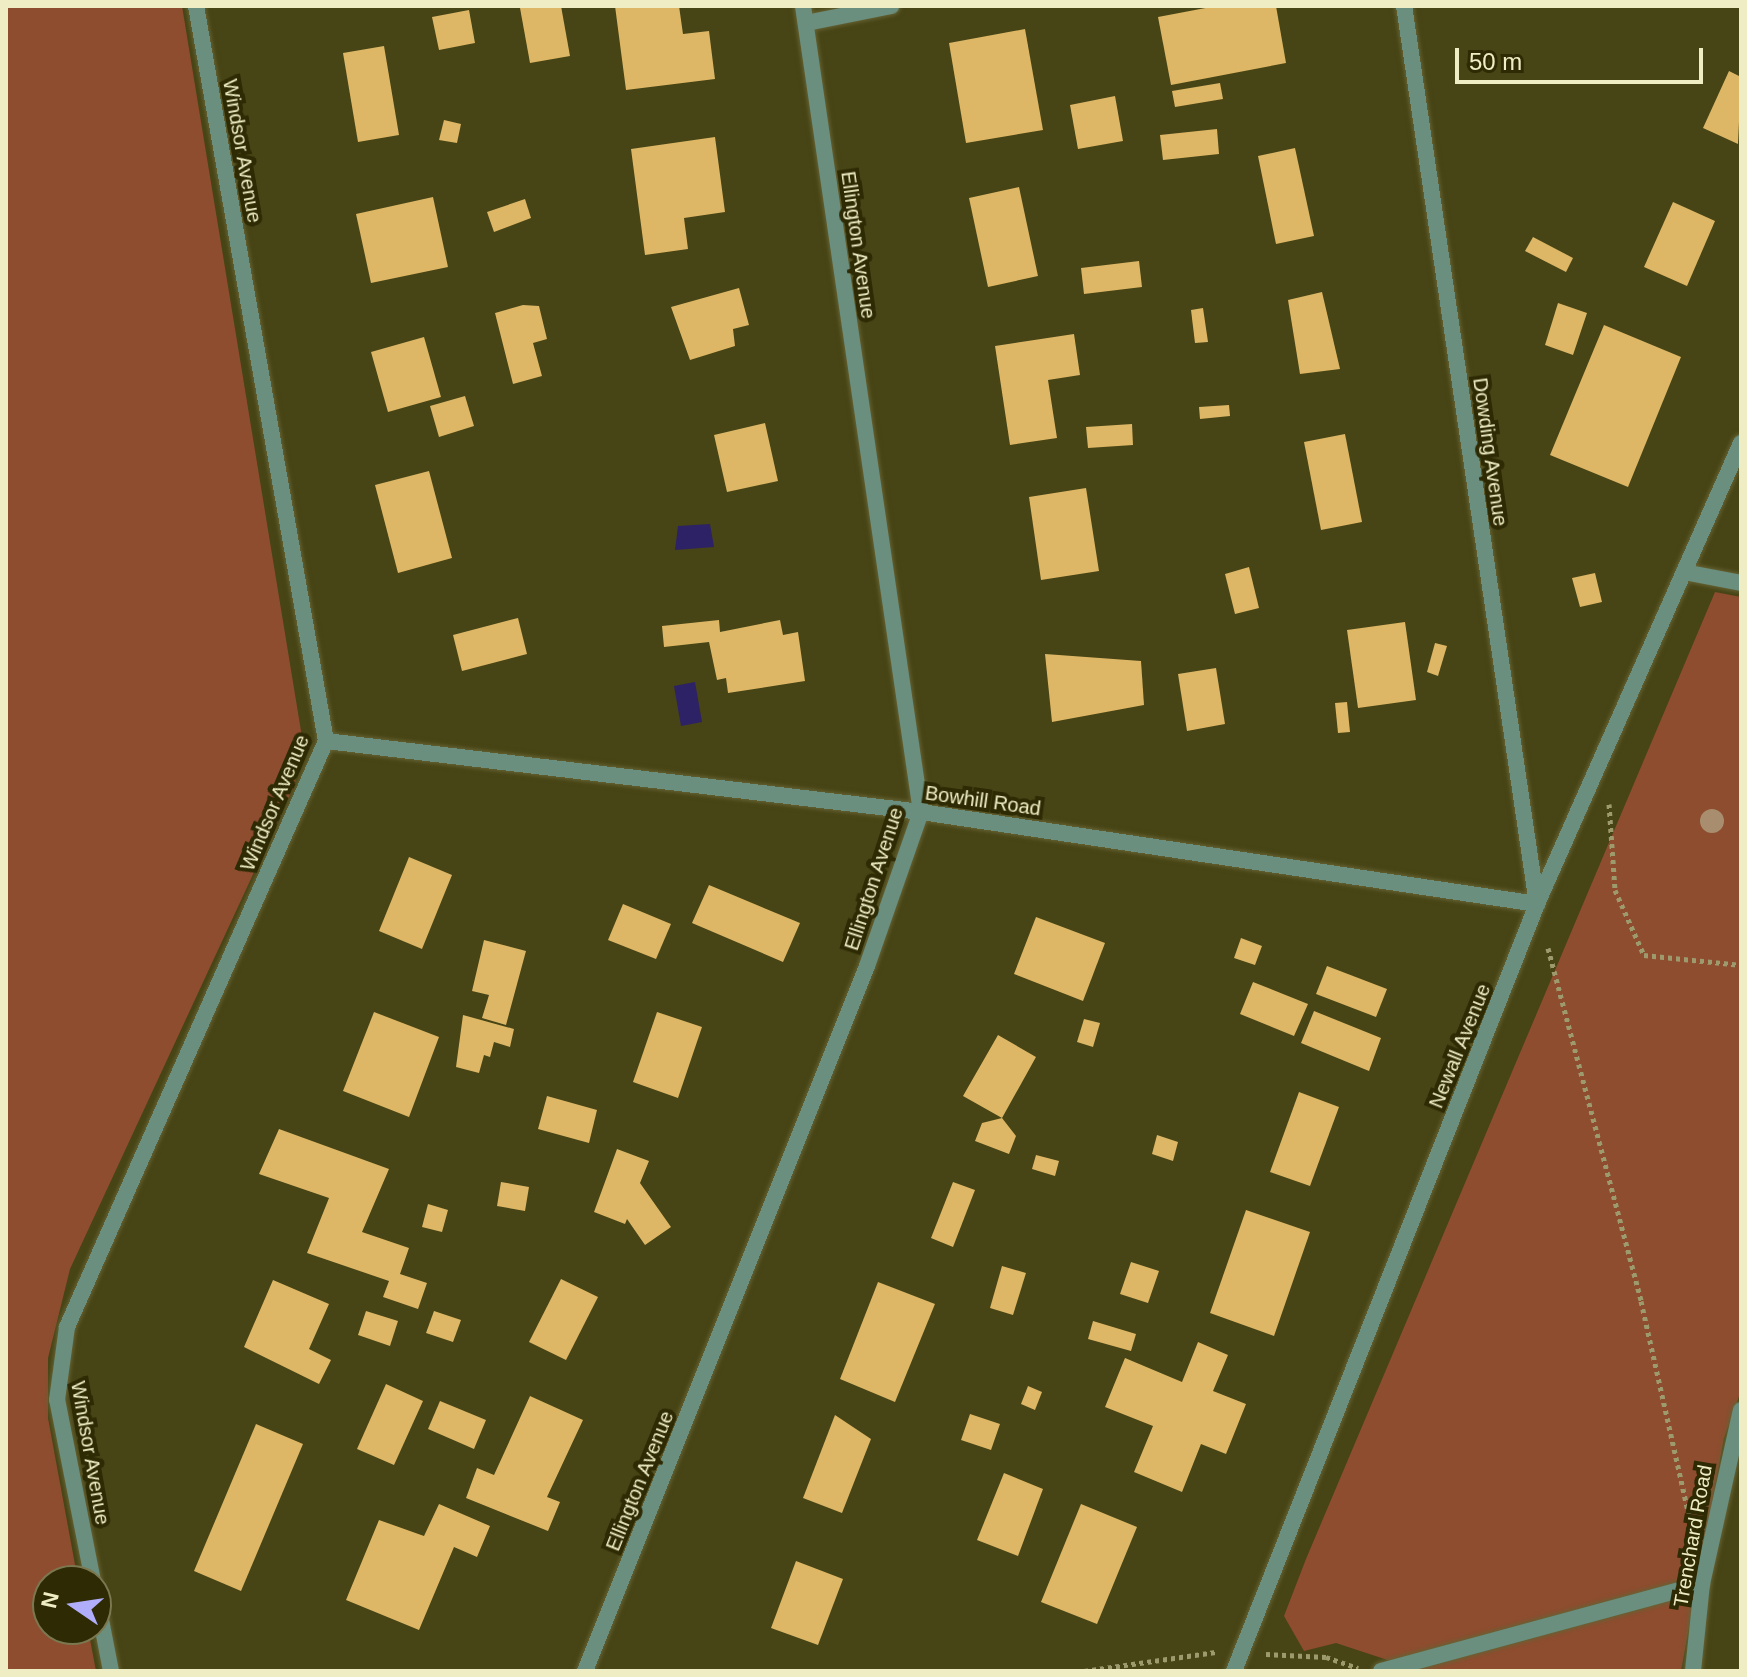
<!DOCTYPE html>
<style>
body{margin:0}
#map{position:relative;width:1747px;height:1677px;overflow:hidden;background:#474415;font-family:Arial,sans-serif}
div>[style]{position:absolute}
.green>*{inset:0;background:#8e4d2f}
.water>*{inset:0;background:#2d2266}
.building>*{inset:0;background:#ddb766}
.path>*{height:5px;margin-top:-2.5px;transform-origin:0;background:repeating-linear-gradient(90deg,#9d9a6e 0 4px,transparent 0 8px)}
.roads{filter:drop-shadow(0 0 2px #656234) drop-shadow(0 0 2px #656234)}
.minor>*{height:16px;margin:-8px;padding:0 8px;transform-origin:8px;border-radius:8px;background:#6a8f7e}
.trees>*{width:24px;height:24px;margin:-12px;border-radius:50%;background:#a88e6e}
span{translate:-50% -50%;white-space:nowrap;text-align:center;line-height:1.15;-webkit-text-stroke:8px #2d2a04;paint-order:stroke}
.street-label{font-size:20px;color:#efedc3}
.frame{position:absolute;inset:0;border:8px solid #efedc3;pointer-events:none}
.north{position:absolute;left:32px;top:1565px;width:80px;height:80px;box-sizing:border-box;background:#2d2a04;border:2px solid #7b7850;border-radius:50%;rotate:283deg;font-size:22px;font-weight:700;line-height:32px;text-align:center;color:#efedc3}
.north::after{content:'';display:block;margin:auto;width:28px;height:36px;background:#b0aefa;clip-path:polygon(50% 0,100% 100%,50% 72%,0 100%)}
.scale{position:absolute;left:1455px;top:48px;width:248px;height:36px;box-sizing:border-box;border:4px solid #efedc3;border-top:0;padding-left:10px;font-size:24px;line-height:28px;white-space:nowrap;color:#efedc3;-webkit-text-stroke:6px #2d2a04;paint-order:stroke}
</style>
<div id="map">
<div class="green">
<i style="clip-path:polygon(6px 6px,182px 6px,302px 737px,295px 784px,70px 1269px,48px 1358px,48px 1418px,78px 1581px,48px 1581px,48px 1629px,88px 1629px,96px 1671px,6px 1671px)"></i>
<i style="clip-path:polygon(1715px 592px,1741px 597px,1741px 1391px,1724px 1438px,1681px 1671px,1421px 1671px,1336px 1643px,1304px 1651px,1284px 1616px,1306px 1559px)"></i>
</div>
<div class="water">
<i style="clip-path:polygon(710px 524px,714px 547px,675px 550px,678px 526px)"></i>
<i style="clip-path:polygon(695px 682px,702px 722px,681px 726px,674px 686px)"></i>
</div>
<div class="building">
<i style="clip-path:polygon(561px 6px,570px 56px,530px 63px,520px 8px)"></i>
<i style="clip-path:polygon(615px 6px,679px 6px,683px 34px,709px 31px,715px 79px,626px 90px)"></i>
<i style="clip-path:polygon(1216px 6px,1276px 6px,1286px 63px,1171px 85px,1158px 17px)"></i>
<i style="clip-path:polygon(469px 10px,475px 43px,439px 50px,432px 17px)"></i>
<i style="clip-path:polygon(1025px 29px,1043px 130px,966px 143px,949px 43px)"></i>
<i style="clip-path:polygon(384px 46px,399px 135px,358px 142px,343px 53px)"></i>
<i style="clip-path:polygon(1729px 71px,1741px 77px,1738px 144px,1703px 128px)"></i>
<i style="clip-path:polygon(1220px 83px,1223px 99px,1175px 107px,1172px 91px)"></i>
<i style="clip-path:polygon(1115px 96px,1123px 141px,1078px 149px,1070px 105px)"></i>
<i style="clip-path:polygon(444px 120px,461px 124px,457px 143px,439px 140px)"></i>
<i style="clip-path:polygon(1217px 129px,1219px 154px,1163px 160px,1160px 135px)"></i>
<i style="clip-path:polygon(715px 137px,725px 212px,684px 218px,688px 249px,645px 255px,631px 149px)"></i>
<i style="clip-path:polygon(1295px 148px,1314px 236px,1276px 244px,1258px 156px)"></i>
<i style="clip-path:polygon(1019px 187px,1038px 276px,988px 287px,969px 198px)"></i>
<i style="clip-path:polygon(433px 197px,448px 267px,371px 283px,356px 214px)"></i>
<i style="clip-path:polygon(525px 199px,531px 218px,494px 232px,487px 212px)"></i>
<i style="clip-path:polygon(1673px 202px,1715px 221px,1687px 286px,1644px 267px)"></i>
<i style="clip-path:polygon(1533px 237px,1573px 258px,1566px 272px,1525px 251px)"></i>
<i style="clip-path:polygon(1139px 261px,1142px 287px,1084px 294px,1081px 268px)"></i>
<i style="clip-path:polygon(739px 288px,749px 325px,733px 329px,735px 346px,690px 360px,671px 307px)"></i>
<i style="clip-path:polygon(1322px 292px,1340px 369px,1300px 374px,1288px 300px)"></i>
<i style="clip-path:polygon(1558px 303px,1587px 313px,1573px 355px,1545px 345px)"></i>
<i style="clip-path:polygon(523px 305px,539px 306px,547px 339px,533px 343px,542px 376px,513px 384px,495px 313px)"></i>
<i style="clip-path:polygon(1203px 308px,1208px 342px,1195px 343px,1191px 310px)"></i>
<i style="clip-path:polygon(1604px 325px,1681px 357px,1628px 487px,1550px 455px)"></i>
<i style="clip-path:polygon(1074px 334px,1080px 375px,1048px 380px,1057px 438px,1010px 445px,995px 346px)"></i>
<i style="clip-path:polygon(424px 337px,441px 397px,388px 412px,371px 352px)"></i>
<i style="clip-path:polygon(465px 396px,474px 426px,439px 437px,430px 406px)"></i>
<i style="clip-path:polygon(1229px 405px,1230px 416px,1200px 419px,1199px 407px)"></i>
<i style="clip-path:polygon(765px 423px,778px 481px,727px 492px,714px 435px)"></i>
<i style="clip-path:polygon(1132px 424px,1133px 445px,1088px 448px,1086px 427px)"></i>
<i style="clip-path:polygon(1345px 434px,1362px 522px,1321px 530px,1304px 442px)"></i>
<i style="clip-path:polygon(429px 471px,452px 558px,398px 573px,375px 485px)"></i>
<i style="clip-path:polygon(1086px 488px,1099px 571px,1041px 580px,1029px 497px)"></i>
<i style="clip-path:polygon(1249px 567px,1259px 608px,1235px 614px,1225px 574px)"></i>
<i style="clip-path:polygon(1595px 573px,1602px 602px,1580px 607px,1572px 578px)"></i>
<i style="clip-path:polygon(518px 618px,527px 654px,462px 671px,453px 635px)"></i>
<i style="clip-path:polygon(719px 620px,720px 632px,780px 620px,783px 635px,798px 632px,805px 681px,728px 693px,726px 678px,717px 680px,709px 642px,664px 647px,662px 626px)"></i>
<i style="clip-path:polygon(1405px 622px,1416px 700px,1358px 708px,1347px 630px)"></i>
<i style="clip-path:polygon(1435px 643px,1447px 646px,1438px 676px,1427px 672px)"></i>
<i style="clip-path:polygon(1045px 654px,1141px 661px,1144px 705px,1052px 722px)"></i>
<i style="clip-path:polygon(1216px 668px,1225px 724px,1187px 731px,1178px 674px)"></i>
<i style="clip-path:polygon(1347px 702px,1350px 732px,1338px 733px,1335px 703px)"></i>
<i style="clip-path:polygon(409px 857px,452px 875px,422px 949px,379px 931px)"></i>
<i style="clip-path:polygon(709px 885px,800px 923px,783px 962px,692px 923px)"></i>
<i style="clip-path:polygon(623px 904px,671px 924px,656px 959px,608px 940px)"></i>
<i style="clip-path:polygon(1036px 917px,1105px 943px,1083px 1001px,1014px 974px)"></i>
<i style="clip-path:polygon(1241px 938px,1262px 946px,1255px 965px,1234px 958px)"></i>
<i style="clip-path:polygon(484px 940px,526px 951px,506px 1025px,482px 1018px,489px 995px,472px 991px)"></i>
<i style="clip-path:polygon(1327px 966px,1387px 989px,1376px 1017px,1316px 994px)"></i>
<i style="clip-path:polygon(1253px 982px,1308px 1004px,1294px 1036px,1240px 1014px)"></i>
<i style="clip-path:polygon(1314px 1011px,1381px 1038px,1369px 1071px,1301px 1043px)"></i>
<i style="clip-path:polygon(374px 1012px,439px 1037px,409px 1117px,343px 1091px)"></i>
<i style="clip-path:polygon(657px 1012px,702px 1027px,678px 1098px,633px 1082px)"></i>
<i style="clip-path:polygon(463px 1015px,514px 1029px,510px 1047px,494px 1042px,490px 1057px,484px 1055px,479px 1073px,456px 1067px)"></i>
<i style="clip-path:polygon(1084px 1019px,1100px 1023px,1093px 1047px,1077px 1042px)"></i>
<i style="clip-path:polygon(998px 1035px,1036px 1057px,1002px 1118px,1016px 1136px,1009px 1154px,975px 1141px,982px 1123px,1002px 1118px,963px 1096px)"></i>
<i style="clip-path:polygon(1299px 1092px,1339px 1107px,1310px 1186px,1270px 1172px)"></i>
<i style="clip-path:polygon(547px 1096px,597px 1110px,589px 1143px,538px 1129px)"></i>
<i style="clip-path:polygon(279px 1129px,389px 1169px,362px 1232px,409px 1248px,400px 1274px,427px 1283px,418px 1309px,383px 1297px,389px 1281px,307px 1253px,329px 1198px,259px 1174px)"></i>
<i style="clip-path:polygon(1157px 1135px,1178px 1142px,1173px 1161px,1152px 1154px)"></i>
<i style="clip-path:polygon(617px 1149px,649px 1161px,640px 1183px,671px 1227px,645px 1245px,627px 1219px,625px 1224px,594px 1212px)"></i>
<i style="clip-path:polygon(1036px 1155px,1059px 1161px,1055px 1176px,1032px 1169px)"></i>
<i style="clip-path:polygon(501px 1182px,529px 1187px,525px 1211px,497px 1206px)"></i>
<i style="clip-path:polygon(953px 1182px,975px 1190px,953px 1247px,931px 1238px)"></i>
<i style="clip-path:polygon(428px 1204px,448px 1210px,442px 1232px,422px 1227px)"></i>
<i style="clip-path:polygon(1246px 1210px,1310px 1232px,1274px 1336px,1210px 1313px)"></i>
<i style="clip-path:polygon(1131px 1262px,1159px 1271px,1148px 1303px,1120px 1294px)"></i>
<i style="clip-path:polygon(1002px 1266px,1026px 1273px,1013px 1315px,990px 1308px)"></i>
<i style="clip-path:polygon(561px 1279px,598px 1297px,566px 1360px,529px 1342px)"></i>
<i style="clip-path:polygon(273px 1280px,329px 1304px,309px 1349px,331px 1360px,319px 1384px,244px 1347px)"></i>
<i style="clip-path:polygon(878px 1282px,935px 1304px,895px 1402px,840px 1379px)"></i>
<i style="clip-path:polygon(366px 1311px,398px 1321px,390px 1346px,358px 1335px)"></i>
<i style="clip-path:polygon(434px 1311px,461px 1320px,453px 1342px,426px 1333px)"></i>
<i style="clip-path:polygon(1093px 1321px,1136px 1334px,1131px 1351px,1088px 1339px)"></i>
<i style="clip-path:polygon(1198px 1342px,1228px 1355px,1213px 1391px,1246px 1404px,1226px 1454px,1201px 1444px,1182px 1492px,1134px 1472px,1153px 1426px,1105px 1407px,1125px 1358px,1182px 1382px)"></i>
<i style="clip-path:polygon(386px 1384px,423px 1401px,394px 1465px,357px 1449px)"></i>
<i style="clip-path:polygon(1028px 1386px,1042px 1392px,1035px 1410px,1021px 1404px)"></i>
<i style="clip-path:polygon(530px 1396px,583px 1420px,547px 1497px,560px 1502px,548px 1531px,466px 1498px,477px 1468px,494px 1475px)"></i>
<i style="clip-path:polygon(440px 1401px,486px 1420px,474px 1449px,428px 1429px)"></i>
<i style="clip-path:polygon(970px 1414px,1000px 1424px,991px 1450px,961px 1440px)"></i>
<i style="clip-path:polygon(835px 1415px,871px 1439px,842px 1513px,803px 1498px)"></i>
<i style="clip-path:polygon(256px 1424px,303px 1444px,241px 1591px,194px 1571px)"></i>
<i style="clip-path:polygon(1004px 1473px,1043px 1489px,1018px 1556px,977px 1540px)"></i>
<i style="clip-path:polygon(439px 1504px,490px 1526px,477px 1557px,454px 1547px,419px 1630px,346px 1600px,379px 1520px,424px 1536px)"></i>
<i style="clip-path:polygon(1081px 1504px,1137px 1527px,1097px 1624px,1041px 1602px)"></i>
<i style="clip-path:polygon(796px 1561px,843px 1579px,818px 1645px,771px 1628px)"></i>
</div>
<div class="path">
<i style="left:1609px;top:804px;width:86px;rotate:86deg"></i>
<i style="left:1615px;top:890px;width:71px;rotate:66deg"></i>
<i style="left:1644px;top:955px;width:98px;rotate:5.9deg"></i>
<i style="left:1548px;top:948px;width:365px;rotate:75.2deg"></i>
<i style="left:1641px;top:1301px;width:225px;rotate:77.4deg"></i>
<i style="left:1266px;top:1654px;width:60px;rotate:2.9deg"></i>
<i style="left:1326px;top:1657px;width:34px;rotate:19deg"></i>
<i style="left:1084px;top:1671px;width:133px;rotate:-8.2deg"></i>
</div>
<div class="roads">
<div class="minor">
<i style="left:806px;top:23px;width:87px;rotate:-11.3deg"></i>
<i style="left:1684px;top:572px;width:58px;rotate:10.9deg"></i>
<i style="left:326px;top:741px;width:599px;rotate:6.8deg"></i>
<i style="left:921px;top:812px;width:623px;rotate:8.49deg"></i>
<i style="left:1537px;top:904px;width:908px;rotate:-98.42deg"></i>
<i style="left:93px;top:1581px;width:185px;rotate:-101.2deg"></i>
<i style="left:57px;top:1400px;width:74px;rotate:-82.2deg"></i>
<i style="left:67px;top:1327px;width:641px;rotate:-66.16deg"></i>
<i style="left:326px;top:741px;width:746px;rotate:-100.03deg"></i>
<i style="left:96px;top:1594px;width:78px;rotate:79deg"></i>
<i style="left:585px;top:1671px;width:759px;rotate:-68.2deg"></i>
<i style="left:867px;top:966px;width:163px;rotate:-70.7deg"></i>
<i style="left:921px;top:812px;width:815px;rotate:-98.33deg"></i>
<i style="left:1234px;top:1671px;width:825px;rotate:-68.44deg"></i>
<i style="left:1537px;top:904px;width:504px;rotate:-66.13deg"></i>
<i style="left:1381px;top:1671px;width:333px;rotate:-15.2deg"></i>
<i style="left:1693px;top:1671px;width:87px;rotate:-84.1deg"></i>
<i style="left:1702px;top:1584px;width:178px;rotate:-77.4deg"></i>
</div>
</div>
<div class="trees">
<i style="left:1712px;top:821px"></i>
</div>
<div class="street-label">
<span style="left:242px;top:151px;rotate:80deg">Windsor Avenue</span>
<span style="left:858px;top:245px;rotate:82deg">Ellington Avenue</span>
<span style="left:1490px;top:452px;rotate:82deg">Dowding Avenue</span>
<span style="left:983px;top:801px;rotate:8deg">Bowhill Road</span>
<span style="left:275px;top:803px;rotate:-67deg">Windsor Avenue</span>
<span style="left:874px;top:879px;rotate:-72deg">Ellington Avenue</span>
<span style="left:1460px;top:1046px;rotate:-68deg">Newall Avenue</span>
<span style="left:90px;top:1453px;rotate:80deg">Windsor Avenue</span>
<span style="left:640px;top:1481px;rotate:-68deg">Ellington Avenue</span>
<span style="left:1693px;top:1536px;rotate:-80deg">Trenchard Road</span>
</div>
<div class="frame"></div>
<div class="north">N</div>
<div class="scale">50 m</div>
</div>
